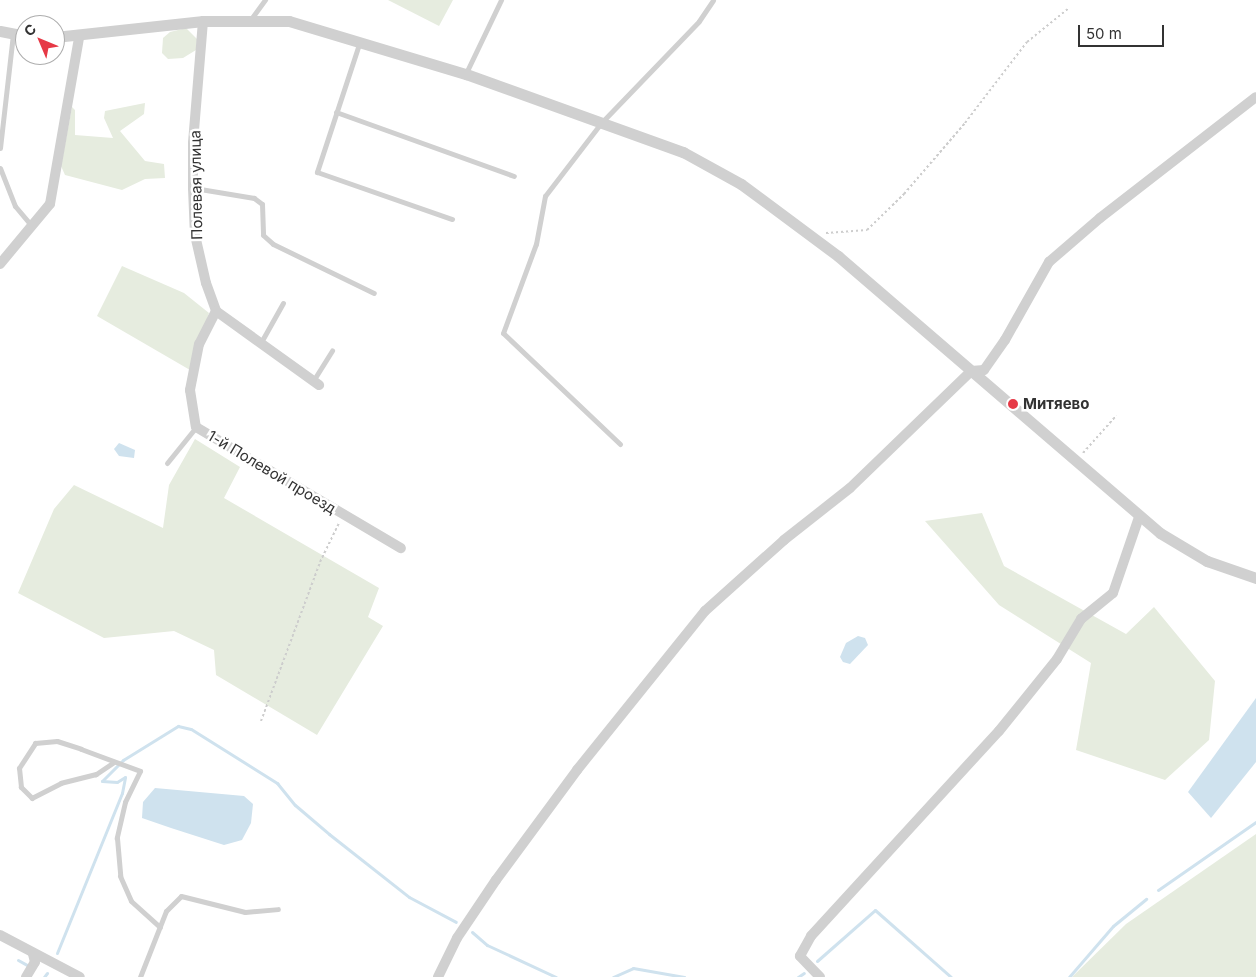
<!DOCTYPE html>
<meta charset="utf-8">
<style>
body{margin:0}
#map{position:relative;width:1256px;height:977px;overflow:hidden;background:#fff;font-family:Inter,sans-serif}
div>[style]{position:absolute}
.green>*{inset:0;background:#e6ecdf}
.water>*{inset:0;background:#cfe2ee}
.stream>*{height:3px;margin:-1.5px;padding:0 1.5px;transform-origin:1.5px;border-radius:1.5px;background:#cfe2ee}
.path>*{height:2px;margin-top:-1px;transform-origin:0;background:repeating-linear-gradient(90deg,#cdcdcd 0 2.5px,transparent 0 5px)}
.service>*{height:5px;margin:-2.5px;padding:0 2.5px;transform-origin:2.5px;border-radius:2.5px;background:#d0d0d0}
.minor>*{height:10px;margin:-5px;padding:0 5px;transform-origin:5px;border-radius:5px;background:#d0d0d0}
.tertiary>*{height:11px;margin:-5.5px;padding:0 5.5px;transform-origin:5.5px;border-radius:5.5px;background:#d0d0d0}
.dots>*{width:14px;height:14px;translate:-50% -50%;box-sizing:border-box;border:2px solid #fff;border-radius:50%}
span{translate:-50% -50%;white-space:nowrap;text-align:center;line-height:1.15;-webkit-text-stroke:5px #fff;paint-order:stroke}
.street-label{font-size:15px;color:#333}
.poi-label{font-size:15px;color:#333;font-weight:700}
.left{translate:0 -50%;text-align:left}
.north{position:absolute;left:15px;top:15px;width:50px;height:50px;box-sizing:border-box;background:#fff;border:1px solid #adadad;border-radius:50%;rotate:315deg;font-size:14px;font-weight:700;line-height:20px;text-align:center;color:#333}
.north::after{content:'';display:block;margin:auto;width:18px;height:22px;background:#e63946;clip-path:polygon(50% 0,100% 100%,50% 72%,0 100%)}
.scale{position:absolute;left:1078px;top:25px;width:86px;height:22px;box-sizing:border-box;border:2px solid #333;border-top:0;padding-left:6px;font-size:15px;line-height:18px;white-space:nowrap;color:#333;-webkit-text-stroke:4px #fff;paint-order:stroke}
</style>
<div id="map">
<div class="green">
<i style="clip-path:polygon(388px 0,453px 0,439px 26px)"></i>
<i style="clip-path:polygon(186px 28px,197px 39px,196px 50px,183px 58px,168px 59px,162px 53px,163px 38px,170px 32px)"></i>
<i style="clip-path:polygon(145px 103px,144px 114px,120px 131px,145px 161px,164px 164px,165px 178px,145px 179px,122px 190px,65px 175px,61px 166px,72px 107px,75px 110px,75px 135px,113px 138px,104px 118px,105px 111px)"></i>
<i style="clip-path:polygon(122px 266px,184px 293px,209px 313px,190px 370px,97px 316px)"></i>
<i style="clip-path:polygon(195px 439px,240px 467px,224px 498px,379px 588px,368px 617px,383px 626px,317px 735px,216px 675px,214px 650px,174px 631px,104px 638px,18px 593px,54px 509px,74px 485px,163px 528px,169px 485px)"></i>
<i style="clip-path:polygon(982px 513px,1004px 566px,1126px 634px,1154px 607px,1215px 681px,1209px 740px,1165px 780px,1076px 750px,1091px 663px,999px 605px,925px 521px)"></i>
<i style="clip-path:polygon(1256px 834px,1256px 977px,1072px 977px,1126px 924px)"></i>
</div>
<div class="water">
<i style="clip-path:polygon(119px 443px,135px 450px,134px 458px,119px 456px,114px 449px)"></i>
<i style="clip-path:polygon(858px 636px,865px 638px,868px 645px,850px 664px,843px 662px,840px 657px,846px 643px)"></i>
<i style="clip-path:polygon(1256px 698px,1256px 762px,1211px 818px,1188px 792px)"></i>
<i style="clip-path:polygon(155px 788px,244px 796px,253px 804px,251px 823px,242px 840px,224px 845px,171px 828px,142px 818px,143px 802px)"></i>
</div>
<div class="stream">
<i style="left:1158px;top:890px;width:119px;rotate:-34.8deg"></i>
<i style="left:472px;top:932px;width:20px;rotate:41deg"></i>
<i style="left:487px;top:945px;width:76px;rotate:24.9deg"></i>
<i style="left:57px;top:953px;width:173px;rotate:-67.9deg"></i>
<i style="left:122px;top:793px;width:16px;rotate:-79deg"></i>
<i style="left:125px;top:777px;width:9px;rotate:148deg"></i>
<i style="left:117px;top:782px;width:15px;rotate:-176deg"></i>
<i style="left:102px;top:781px;width:30px;rotate:-45deg"></i>
<i style="left:123px;top:760px;width:65px;rotate:-31.7deg"></i>
<i style="left:178px;top:726px;width:13px;rotate:13deg"></i>
<i style="left:191px;top:729px;width:102px;rotate:32.1deg"></i>
<i style="left:277px;top:783px;width:28px;rotate:51deg"></i>
<i style="left:295px;top:805px;width:45px;rotate:40.5deg"></i>
<i style="left:329px;top:834px;width:102px;rotate:38.2deg"></i>
<i style="left:409px;top:897px;width:53px;rotate:28deg"></i>
<i style="left:18px;top:960px;width:10px;rotate:29deg"></i>
<i style="left:817px;top:961px;width:77px;rotate:-41.3deg"></i>
<i style="left:875px;top:910px;width:101px;rotate:41.4deg"></i>
<i style="left:44px;top:977px;width:5px;rotate:-53deg"></i>
<i style="left:613px;top:977px;width:22px;rotate:-24deg"></i>
<i style="left:633px;top:968px;width:52px;rotate:10deg"></i>
<i style="left:798px;top:977px;width:7px;rotate:-34deg"></i>
<i style="left:1069px;top:977px;width:67px;rotate:-49.2deg"></i>
<i style="left:1113px;top:926px;width:43px;rotate:-39.3deg"></i>
</div>
<div class="path">
<i style="left:826px;top:233px;width:41px;rotate:-4.2deg"></i>
<i style="left:867px;top:230px;width:52px;rotate:-44.2deg"></i>
<i style="left:904px;top:194px;width:94px;rotate:-49.3deg"></i>
<i style="left:965px;top:123px;width:102px;rotate:-52.6deg"></i>
<i style="left:1027px;top:42px;width:54px;rotate:-39deg"></i>
<i style="left:1083px;top:453px;width:50px;rotate:-48.3deg"></i>
<i style="left:261px;top:721px;width:170px;rotate:-69.6deg"></i>
<i style="left:320px;top:562px;width:43px;rotate:-64deg"></i>
</div>
<div class="service">
<i style="left:251px;top:19px;width:24px;rotate:-54deg"></i>
<i style="left:360px;top:41px;width:138px;rotate:108.2deg"></i>
<i style="left:317px;top:172px;width:143px;rotate:19.2deg"></i>
<i style="left:466px;top:73px;width:81px;rotate:-64.4deg"></i>
<i style="left:336px;top:112px;width:189px;rotate:19.8deg"></i>
<i style="left:0;top:148px;width:115px;rotate:-83.5deg"></i>
<i style="left:0;top:168px;width:41px;rotate:68.5deg"></i>
<i style="left:15px;top:206px;width:26px;rotate:50deg"></i>
<i style="left:194px;top:188px;width:61px;rotate:9.5deg"></i>
<i style="left:254px;top:198px;width:10px;rotate:37deg"></i>
<i style="left:262px;top:204px;width:31px;rotate:88deg"></i>
<i style="left:263px;top:235px;width:13px;rotate:42deg"></i>
<i style="left:273px;top:244px;width:112px;rotate:25.9deg"></i>
<i style="left:260px;top:344px;width:47px;rotate:-60.7deg"></i>
<i style="left:313px;top:381px;width:36px;rotate:-58deg"></i>
<i style="left:620px;top:444px;width:161px;rotate:-136.5deg"></i>
<i style="left:503px;top:333px;width:95px;rotate:-69.7deg"></i>
<i style="left:536px;top:244px;width:49px;rotate:-79.4deg"></i>
<i style="left:545px;top:196px;width:92px;rotate:-52.5deg"></i>
<i style="left:601px;top:123px;width:141px;rotate:-46.1deg"></i>
<i style="left:699px;top:21px;width:25px;rotate:-56deg"></i>
<i style="left:167px;top:463px;width:46px;rotate:-51.1deg"></i>
<i style="left:114px;top:762px;width:22px;rotate:146deg"></i>
<i style="left:96px;top:774px;width:36px;rotate:166deg"></i>
<i style="left:61px;top:783px;width:33px;rotate:153deg"></i>
<i style="left:32px;top:798px;width:16px;rotate:-135deg"></i>
<i style="left:21px;top:787px;width:19px;rotate:-96deg"></i>
<i style="left:19px;top:768px;width:30px;rotate:-57deg"></i>
<i style="left:35px;top:743px;width:22px;rotate:-5deg"></i>
<i style="left:57px;top:741px;width:25px;rotate:18deg"></i>
<i style="left:81px;top:749px;width:63px;rotate:20.4deg"></i>
<i style="left:140px;top:771px;width:34px;rotate:116deg"></i>
<i style="left:125px;top:802px;width:37px;rotate:103deg"></i>
<i style="left:117px;top:838px;width:38px;rotate:85deg"></i>
<i style="left:120px;top:876px;width:27px;rotate:66deg"></i>
<i style="left:131px;top:901px;width:39px;rotate:42deg"></i>
<i style="left:140px;top:977px;width:71px;rotate:-68.5deg"></i>
<i style="left:166px;top:911px;width:21px;rotate:-45deg"></i>
<i style="left:181px;top:896px;width:66px;rotate:14deg"></i>
<i style="left:245px;top:912px;width:33px;rotate:-5deg"></i>
</div>
<div class="minor">
<i style="left:203px;top:21px;width:122px;rotate:94.7deg"></i>
<i style="left:193px;top:143px;width:45px;rotate:90deg"></i>
<i style="left:193px;top:188px;width:47px;rotate:87.6deg"></i>
<i style="left:195px;top:235px;width:49px;rotate:77.1deg"></i>
<i style="left:206px;top:283px;width:30px;rotate:70deg"></i>
<i style="left:216px;top:311px;width:127px;rotate:35.7deg"></i>
<i style="left:0;top:264px;width:78px;rotate:-50.2deg"></i>
<i style="left:50px;top:204px;width:169px;rotate:-80.1deg"></i>
<i style="left:216px;top:311px;width:37px;rotate:117deg"></i>
<i style="left:199px;top:344px;width:47px;rotate:101.1deg"></i>
<i style="left:190px;top:390px;width:37px;rotate:81deg"></i>
<i style="left:196px;top:427px;width:238px;rotate:30.6deg"></i>
<i style="left:0;top:935px;width:90px;rotate:27.7deg"></i>
<i style="left:26px;top:977px;width:17px;rotate:-59deg"></i>
<i style="left:35px;top:962px;width:8px;rotate:-104deg"></i>
<i style="left:438px;top:977px;width:43px;rotate:-64deg"></i>
<i style="left:457px;top:938px;width:70px;rotate:-56.1deg"></i>
<i style="left:496px;top:880px;width:137px;rotate:-53.6deg"></i>
<i style="left:577px;top:770px;width:204px;rotate:-51.2deg"></i>
<i style="left:705px;top:611px;width:106px;rotate:-41.9deg"></i>
<i style="left:784px;top:540px;width:84px;rotate:-38.2deg"></i>
<i style="left:850px;top:488px;width:168px;rotate:-44deg"></i>
<i style="left:971px;top:371px;width:13px;rotate:-4deg"></i>
<i style="left:984px;top:370px;width:37px;rotate:-55deg"></i>
<i style="left:1005px;top:340px;width:90px;rotate:-60.6deg"></i>
<i style="left:1049px;top:262px;width:67px;rotate:-40.8deg"></i>
<i style="left:1100px;top:218px;width:197px;rotate:-37.8deg"></i>
<i style="left:820px;top:977px;width:29px;rotate:-134deg"></i>
<i style="left:800px;top:956px;width:23px;rotate:-61deg"></i>
<i style="left:811px;top:936px;width:278px;rotate:-47.5deg"></i>
<i style="left:999px;top:731px;width:92px;rotate:-51.1deg"></i>
<i style="left:1057px;top:659px;width:47px;rotate:-59deg"></i>
<i style="left:1081px;top:619px;width:41px;rotate:-39.1deg"></i>
<i style="left:1113px;top:593px;width:80px;rotate:-71.1deg"></i>
</div>
<div class="tertiary">
<i style="left:0;top:31px;width:25px;rotate:11deg"></i>
<i style="left:55px;top:37px;width:149px;rotate:-6.2deg"></i>
<i style="left:203px;top:21px;width:86px"></i>
<i style="left:289px;top:21px;width:185px;rotate:16.7deg"></i>
<i style="left:466px;top:74px;width:231px;rotate:19.8deg"></i>
<i style="left:683px;top:152px;width:66px;rotate:28.9deg"></i>
<i style="left:741px;top:184px;width:121px;rotate:36.6deg"></i>
<i style="left:838px;top:256px;width:425px;rotate:40.7deg"></i>
<i style="left:1160px;top:533px;width:55px;rotate:30.8deg"></i>
<i style="left:1207px;top:561px;width:52px;rotate:19.1deg"></i>
</div>
<div class="dots">
<i style="left:1013px;top:404px;background:#e63946"></i>
</div>
<div class="street-label">
<span style="left:196px;top:185px;rotate:-91deg">Полевая улица</span>
<span style="left:272px;top:472px;rotate:31deg">1-й Полевой проезд</span>
</div>
<div class="poi-label">
<span class="left" style="left:1023px;top:404px">Митяево</span>
</div>
<div class="north">С</div>
<div class="scale">50 m</div>
</div>
